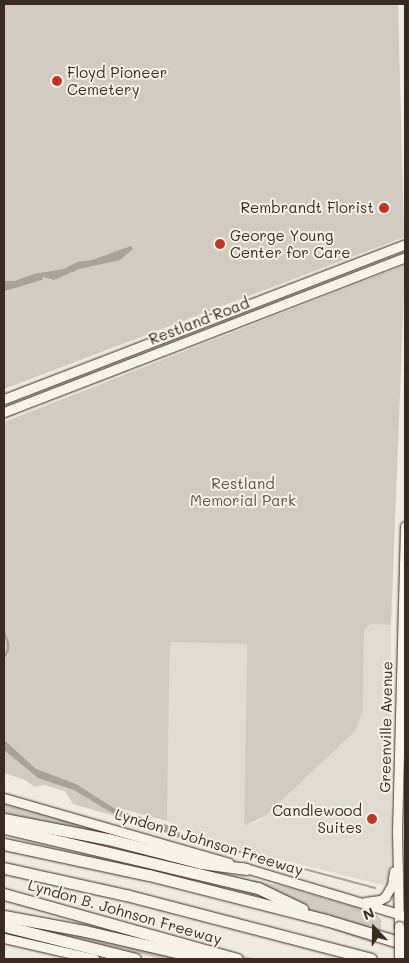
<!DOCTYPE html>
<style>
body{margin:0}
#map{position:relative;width:409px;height:963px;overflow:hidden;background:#efebe0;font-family:Mali,sans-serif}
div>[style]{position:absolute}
.built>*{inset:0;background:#e0dbd0}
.green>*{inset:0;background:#d1cbc0}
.water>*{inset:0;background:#aaa296}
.stream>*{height:2px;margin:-1px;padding:0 1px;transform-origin:1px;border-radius:1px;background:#aaa296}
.roads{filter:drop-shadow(0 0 1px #3b2a1e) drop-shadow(0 0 1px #3b2a1e)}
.secondary>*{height:9px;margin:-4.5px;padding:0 4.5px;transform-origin:4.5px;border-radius:4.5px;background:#f7f3e8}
.highway>*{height:11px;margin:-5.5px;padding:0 5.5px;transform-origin:5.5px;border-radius:5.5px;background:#f7f3e8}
.bridges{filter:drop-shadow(0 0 1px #3b2a1e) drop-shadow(0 0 1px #3b2a1e)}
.secondary-bridge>*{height:9px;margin:-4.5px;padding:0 4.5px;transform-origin:4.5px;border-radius:4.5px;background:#f7f3e8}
.dots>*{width:14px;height:14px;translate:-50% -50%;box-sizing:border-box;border:2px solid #f7f3e8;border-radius:50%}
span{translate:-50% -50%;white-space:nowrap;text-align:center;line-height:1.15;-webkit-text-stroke:4px #f7f3e8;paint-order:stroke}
.poi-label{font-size:15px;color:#3b2a1e}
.left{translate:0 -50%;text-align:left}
.right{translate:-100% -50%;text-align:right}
.street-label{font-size:15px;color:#3b2a1e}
.park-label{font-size:15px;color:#605246}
.frame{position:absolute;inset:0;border:5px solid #3b2a1e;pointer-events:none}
.north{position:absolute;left:349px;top:903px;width:50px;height:50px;-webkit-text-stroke:4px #f7f3e8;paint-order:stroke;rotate:339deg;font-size:14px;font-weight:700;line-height:20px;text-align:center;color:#3b2a1e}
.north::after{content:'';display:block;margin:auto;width:18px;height:22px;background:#3b2a1e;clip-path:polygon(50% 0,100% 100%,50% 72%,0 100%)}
</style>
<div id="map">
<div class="built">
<i style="clip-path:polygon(369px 624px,391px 625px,391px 887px,252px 852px,226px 849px,204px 842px,167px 821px,170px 642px,247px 644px,244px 826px,261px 820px,363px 710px,364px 630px)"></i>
</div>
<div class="green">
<i style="clip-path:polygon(4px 4px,398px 4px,404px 237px,4px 389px)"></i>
<i style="clip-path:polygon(405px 265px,391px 625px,370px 624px,364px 630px,363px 710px,355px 731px,265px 816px,244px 826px,247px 644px,170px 642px,167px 821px,115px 807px,131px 817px,152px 821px,189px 836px,188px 842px,143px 824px,73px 804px,65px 791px,44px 785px,35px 787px,25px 780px,4px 773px,4px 422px)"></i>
<i style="clip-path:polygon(4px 804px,146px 843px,4px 813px)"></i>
<i style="clip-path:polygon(157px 857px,217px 873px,286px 887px,375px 913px,381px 920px,381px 928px,374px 944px,321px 925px,230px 886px,154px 861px)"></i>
<i style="clip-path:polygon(8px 921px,154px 938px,259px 959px,160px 959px)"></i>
</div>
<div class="water">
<i style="clip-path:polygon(131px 246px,133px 249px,120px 260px,79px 269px,54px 280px,43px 277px,42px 280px,4px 291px,4px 281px,15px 281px,34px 274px,64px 269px,77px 262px,92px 260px)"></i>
<i style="clip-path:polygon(4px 740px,36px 769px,76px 784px,115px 809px,167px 825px,182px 835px,181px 838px,114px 814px,74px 790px,38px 778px,4px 750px)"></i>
</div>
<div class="stream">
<i style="left:4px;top:631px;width:13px;rotate:72deg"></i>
<i style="left:8px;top:643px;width:7px;rotate:90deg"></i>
<i style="left:8px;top:650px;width:7px;rotate:117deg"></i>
<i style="left:181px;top:836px;width:201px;rotate:15deg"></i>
</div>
<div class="roads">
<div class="secondary">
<i style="left:4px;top:399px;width:430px;rotate:-21.1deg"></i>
<i style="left:4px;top:412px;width:430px;rotate:-21.1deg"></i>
<i style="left:4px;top:798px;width:234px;rotate:16.1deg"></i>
<i style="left:242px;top:867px;width:170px;rotate:16.7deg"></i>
<i style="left:365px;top:902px;width:15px;rotate:-8deg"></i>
<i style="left:380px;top:900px;width:6px;rotate:-31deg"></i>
<i style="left:385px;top:897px;width:14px;rotate:-60deg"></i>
<i style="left:392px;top:885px;width:14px;rotate:-82deg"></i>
<i style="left:399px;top:926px;width:94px;rotate:-91.2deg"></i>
<i style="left:397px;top:832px;width:306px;rotate:-88.5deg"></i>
<i style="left:4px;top:938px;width:93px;rotate:13deg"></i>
</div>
<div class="highway">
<i style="left:4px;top:819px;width:106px;rotate:10.9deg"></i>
<i style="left:108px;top:839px;width:96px;rotate:14.5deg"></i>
<i style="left:201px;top:863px;width:46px;rotate:7.4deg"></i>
<i style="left:4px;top:828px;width:261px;rotate:13.3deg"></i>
<i style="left:258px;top:888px;width:49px;rotate:25.5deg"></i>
<i style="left:4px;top:844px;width:148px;rotate:12.1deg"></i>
<i style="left:149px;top:875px;width:183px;rotate:14.3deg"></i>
<i style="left:326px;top:920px;width:83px;rotate:16.9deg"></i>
<i style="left:4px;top:868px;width:125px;rotate:12.5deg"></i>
<i style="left:126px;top:895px;width:253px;rotate:14.6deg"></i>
<i style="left:4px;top:894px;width:242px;rotate:15.6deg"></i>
<i style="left:4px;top:916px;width:82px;rotate:10.5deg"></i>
<i style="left:85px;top:931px;width:124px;rotate:13deg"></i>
<i style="left:4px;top:926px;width:135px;rotate:14.1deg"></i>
</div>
</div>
<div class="bridges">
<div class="secondary-bridge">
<i style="left:399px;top:959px;width:33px;rotate:-90deg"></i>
</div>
</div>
<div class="dots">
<i style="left:57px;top:81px;background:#c8321e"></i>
<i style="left:384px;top:208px;background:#c8321e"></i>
<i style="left:220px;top:244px;background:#c8321e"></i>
<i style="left:372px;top:819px;background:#c8321e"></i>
</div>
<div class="poi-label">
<span class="left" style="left:67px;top:81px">Floyd Pioneer<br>Cemetery</span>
<span class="right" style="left:374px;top:208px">Rembrandt Florist</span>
<span class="left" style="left:230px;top:244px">George Young<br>Center for Care</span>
<span class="right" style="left:362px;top:819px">Candlewood<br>Suites</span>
</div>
<div class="street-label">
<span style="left:199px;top:321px;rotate:-21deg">Restland Road</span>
<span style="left:386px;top:727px;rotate:-89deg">Greenville Avenue</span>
<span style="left:209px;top:842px;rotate:17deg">Lyndon B Johnson Freeway</span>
<span style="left:125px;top:912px;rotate:16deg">Lyndon B. Johnson Freeway</span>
</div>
<div class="park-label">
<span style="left:243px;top:492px">Restland<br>Memorial Park</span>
</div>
<div class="frame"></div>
<div class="north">N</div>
</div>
